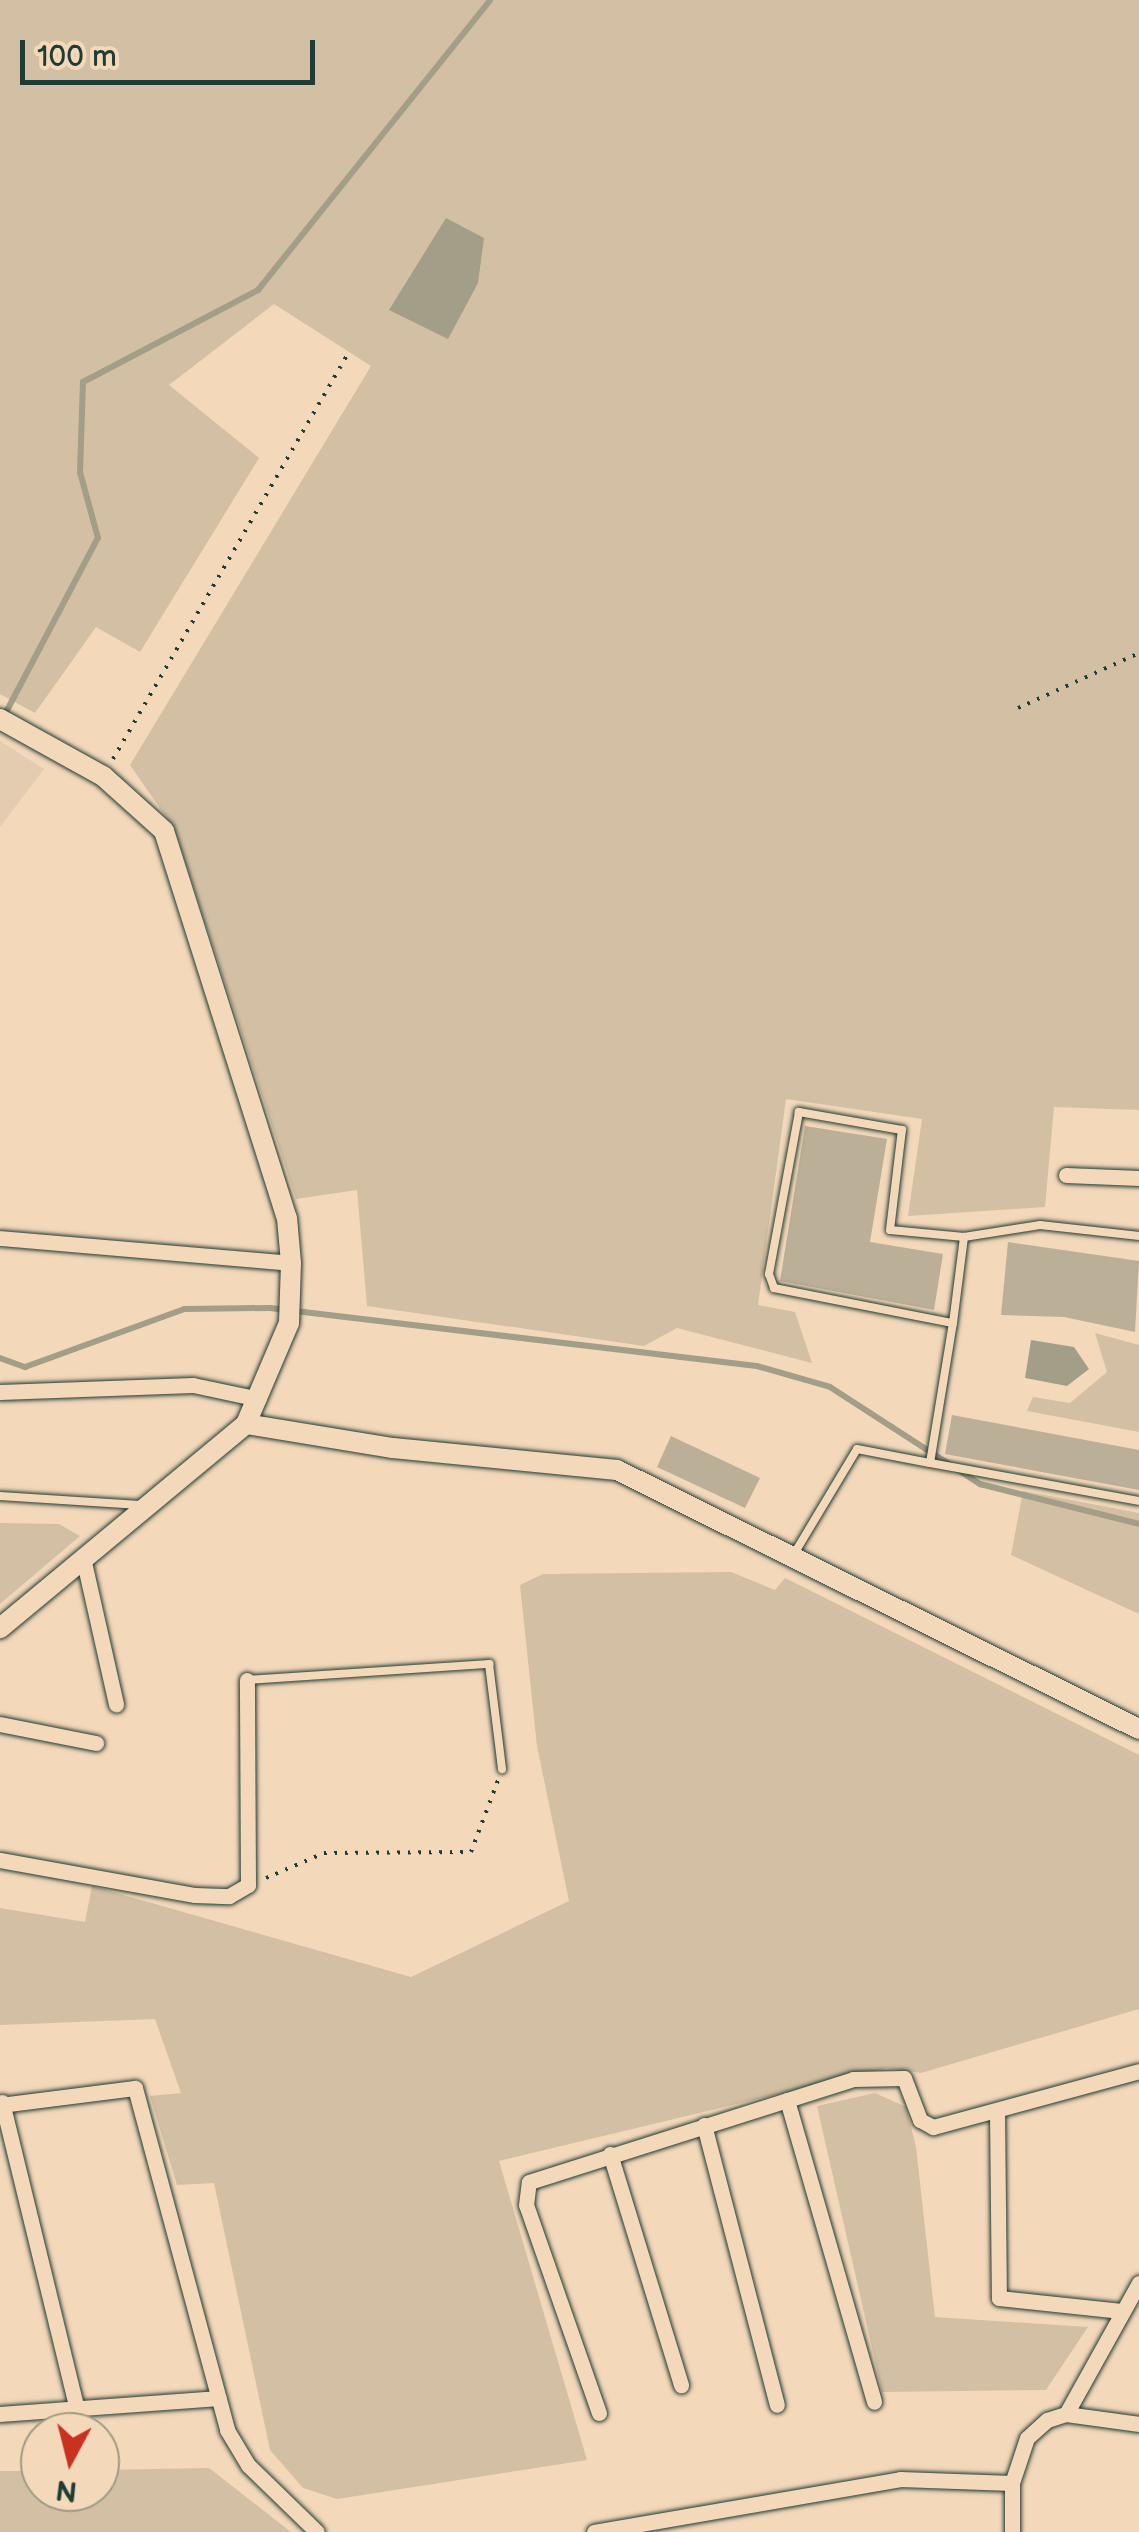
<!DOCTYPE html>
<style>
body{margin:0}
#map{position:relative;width:1139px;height:2532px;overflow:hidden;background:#f4d8ba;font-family:"Balsamiq Sans",sans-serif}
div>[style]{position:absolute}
.built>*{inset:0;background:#e3ccb0}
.green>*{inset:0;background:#d2bfa4}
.water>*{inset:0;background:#a39e87}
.stream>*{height:6px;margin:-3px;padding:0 3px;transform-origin:3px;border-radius:3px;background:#a39e87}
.building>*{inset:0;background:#bbaf97}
.path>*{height:4px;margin-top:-2px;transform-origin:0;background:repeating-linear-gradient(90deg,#1f3d34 0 2.5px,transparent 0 10.5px)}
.roads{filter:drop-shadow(0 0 2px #1f3d34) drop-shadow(0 0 2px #1f3d34)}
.service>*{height:8px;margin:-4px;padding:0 4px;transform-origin:4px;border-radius:4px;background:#f4d8ba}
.minor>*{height:15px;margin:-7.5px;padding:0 7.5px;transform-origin:7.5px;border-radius:7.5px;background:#f4d8ba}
.tertiary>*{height:20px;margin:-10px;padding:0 10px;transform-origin:10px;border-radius:10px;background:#f4d8ba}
span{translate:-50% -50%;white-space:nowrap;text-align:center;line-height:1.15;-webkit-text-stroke:10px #f4d8ba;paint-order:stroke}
.north{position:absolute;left:20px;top:2412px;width:100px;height:100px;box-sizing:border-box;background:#f4d8ba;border:2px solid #9f9a84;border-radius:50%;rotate:187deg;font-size:28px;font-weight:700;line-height:40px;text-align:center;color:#1f3d34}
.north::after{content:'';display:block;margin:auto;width:35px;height:45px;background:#c8321e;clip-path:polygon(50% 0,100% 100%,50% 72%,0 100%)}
.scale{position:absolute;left:20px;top:40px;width:295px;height:45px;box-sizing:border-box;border:5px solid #1f3d34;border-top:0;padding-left:12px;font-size:30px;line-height:35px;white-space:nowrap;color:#1f3d34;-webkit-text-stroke:8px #f4d8ba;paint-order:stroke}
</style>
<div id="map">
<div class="built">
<i style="clip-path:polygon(0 741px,44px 769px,0 827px)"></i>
</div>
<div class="green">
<i style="clip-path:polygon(0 0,1139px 0,1139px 1110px,1054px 1107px,1045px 1207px,908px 1216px,922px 1119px,786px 1099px,758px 1305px,795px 1312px,812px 1363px,677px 1328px,644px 1346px,367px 1306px,357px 1190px,296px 1199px,175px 830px,130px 765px,371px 366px,274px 304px,169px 385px,259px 458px,140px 652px,96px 627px,35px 713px,0 694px)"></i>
<i style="clip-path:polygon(1095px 1333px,1139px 1345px,1139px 1432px,1027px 1411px,1033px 1397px,1070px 1403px,1107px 1372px)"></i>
<i style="clip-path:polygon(1023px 1491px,1139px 1513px,1139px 1614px,1011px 1555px)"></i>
<i style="clip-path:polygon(0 1523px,59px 1524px,80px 1536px,0 1604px)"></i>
<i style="clip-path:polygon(731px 1572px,775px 1590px,785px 1578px,1139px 1755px,1139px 2009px,921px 2073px,887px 2068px,499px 2161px,587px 2460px,337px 2499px,303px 2488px,270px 2450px,214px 2183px,177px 2185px,150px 2096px,181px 2093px,155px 2019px,0 2025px,0 1908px,85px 1922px,92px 1886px,411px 1977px,569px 1901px,537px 1746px,520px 1585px,543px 1574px)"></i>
<i style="clip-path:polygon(875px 2093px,906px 2107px,916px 2147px,935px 2317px,1088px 2327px,1046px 2390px,882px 2392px,817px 2106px)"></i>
<i style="clip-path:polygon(209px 2468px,291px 2532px,0 2532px,0 2471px,40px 2471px,40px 2492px,100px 2492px,100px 2470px)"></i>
</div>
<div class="water">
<i style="clip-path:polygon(446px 218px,484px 238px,478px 283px,448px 339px,389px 310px)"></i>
<i style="clip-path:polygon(1031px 1340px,1074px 1347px,1089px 1369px,1067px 1386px,1025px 1378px)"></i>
</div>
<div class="stream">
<i style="left:4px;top:716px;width:201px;rotate:-62.2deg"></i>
<i style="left:98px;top:538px;width:68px;rotate:-105.3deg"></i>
<i style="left:80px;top:472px;width:90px;rotate:-88.1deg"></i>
<i style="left:83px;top:382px;width:198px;rotate:-27.7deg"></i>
<i style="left:258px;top:290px;width:371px;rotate:-51.3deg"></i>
<i style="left:0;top:1358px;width:27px;rotate:20deg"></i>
<i style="left:25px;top:1367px;width:169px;rotate:-20deg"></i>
<i style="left:184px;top:1309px;width:86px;rotate:-0.7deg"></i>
<i style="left:270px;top:1308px;width:490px;rotate:6.8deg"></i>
<i style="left:757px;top:1366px;width:76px;rotate:16deg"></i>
<i style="left:830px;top:1387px;width:179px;rotate:32.9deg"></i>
<i style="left:980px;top:1484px;width:164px;rotate:14.1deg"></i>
</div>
<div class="building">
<i style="clip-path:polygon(805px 1126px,887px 1139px,870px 1242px,943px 1254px,934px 1310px,780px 1281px)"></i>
<i style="clip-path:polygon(1008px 1242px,1139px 1261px,1135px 1332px,1064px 1317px,1001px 1315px)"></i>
<i style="clip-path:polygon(952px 1415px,1139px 1450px,1139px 1490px,945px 1454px)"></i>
<i style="clip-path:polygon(671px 1436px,760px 1478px,745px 1508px,657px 1467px)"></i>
</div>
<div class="path">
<i style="left:1018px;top:708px;width:133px;rotate:-24.4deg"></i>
<i style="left:113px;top:759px;width:467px;rotate:-59.9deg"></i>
<i style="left:266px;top:1878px;width:63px;rotate:-23.3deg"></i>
<i style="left:324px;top:1853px;width:147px;rotate:-0.4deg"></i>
<i style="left:471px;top:1852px;width:77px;rotate:-69.4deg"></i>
</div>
<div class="roads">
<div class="service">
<i style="left:964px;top:1237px;width:77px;rotate:-9deg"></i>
<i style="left:1040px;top:1225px;width:100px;rotate:6.3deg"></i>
<i style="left:930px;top:1463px;width:212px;rotate:10.3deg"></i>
<i style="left:0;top:1496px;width:140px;rotate:3.7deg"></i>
<i style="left:794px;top:1554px;width:122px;rotate:-59deg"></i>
<i style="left:857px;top:1449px;width:74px;rotate:10.9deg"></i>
<i style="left:930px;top:1463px;width:142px;rotate:-80.7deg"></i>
<i style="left:953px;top:1323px;width:87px;rotate:-82.7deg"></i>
<i style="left:964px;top:1237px;width:74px;rotate:-174.6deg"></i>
<i style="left:890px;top:1230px;width:101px;rotate:-83.2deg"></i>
<i style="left:902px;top:1130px;width:105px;rotate:-170.1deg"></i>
<i style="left:799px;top:1112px;width:165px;rotate:100.5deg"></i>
<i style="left:769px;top:1274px;width:15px;rotate:70deg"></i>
<i style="left:774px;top:1288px;width:182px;rotate:11.1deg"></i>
<i style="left:247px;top:1680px;width:243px;rotate:-3.8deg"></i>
<i style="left:489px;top:1664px;width:106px;rotate:82.9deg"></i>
</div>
<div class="minor">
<i style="left:1066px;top:1175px;width:73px;rotate:2.4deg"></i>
<i style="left:0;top:1238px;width:292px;rotate:4.9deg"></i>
<i style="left:0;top:1392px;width:193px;rotate:-2.1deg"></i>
<i style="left:193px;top:1385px;width:67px;rotate:12deg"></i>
<i style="left:84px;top:1562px;width:146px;rotate:77.3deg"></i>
<i style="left:0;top:1724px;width:98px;rotate:11.2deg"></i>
<i style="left:0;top:1860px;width:198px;rotate:10.2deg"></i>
<i style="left:195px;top:1895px;width:34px;rotate:2deg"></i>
<i style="left:229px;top:1896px;width:22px;rotate:-30deg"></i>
<i style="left:248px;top:1885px;width:205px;rotate:-90.3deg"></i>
<i style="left:787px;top:2100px;width:314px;rotate:73.9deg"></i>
<i style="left:2px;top:2102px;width:316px;rotate:76.3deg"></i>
<i style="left:0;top:2105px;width:136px;rotate:-7.2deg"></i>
<i style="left:135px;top:2088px;width:354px;rotate:74.9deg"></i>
<i style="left:227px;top:2430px;width:41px;rotate:59deg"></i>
<i style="left:248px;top:2465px;width:96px;rotate:44.2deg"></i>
<i style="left:997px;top:2112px;width:186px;rotate:89.4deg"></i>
<i style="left:999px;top:2298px;width:123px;rotate:6.1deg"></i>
<i style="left:704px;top:2125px;width:289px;rotate:75.4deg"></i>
<i style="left:610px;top:2154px;width:242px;rotate:72.9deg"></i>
<i style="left:599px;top:2413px;width:220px;rotate:-109.3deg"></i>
<i style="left:526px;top:2205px;width:23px;rotate:-83deg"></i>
<i style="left:529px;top:2182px;width:340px;rotate:-17.6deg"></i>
<i style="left:853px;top:2079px;width:51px;rotate:-1.1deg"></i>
<i style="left:904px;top:2078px;width:45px;rotate:69.1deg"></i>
<i style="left:920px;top:2120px;width:15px;rotate:28deg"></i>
<i style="left:933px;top:2127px;width:213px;rotate:-15.2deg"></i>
<i style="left:0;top:2414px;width:219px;rotate:-4.2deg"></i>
<i style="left:1066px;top:2414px;width:150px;rotate:-60.9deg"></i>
<i style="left:594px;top:2532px;width:311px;rotate:-9.8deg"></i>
<i style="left:900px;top:2479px;width:112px;rotate:2deg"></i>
<i style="left:1012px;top:2483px;width:47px;rotate:-71.6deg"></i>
<i style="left:1027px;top:2438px;width:27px;rotate:-42deg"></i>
<i style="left:1047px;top:2420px;width:20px;rotate:-18deg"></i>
<i style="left:1066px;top:2414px;width:74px;rotate:7.8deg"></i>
<i style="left:1012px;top:2532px;width:49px;rotate:-90deg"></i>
</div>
<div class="tertiary">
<i style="left:0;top:719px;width:118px;rotate:29deg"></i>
<i style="left:103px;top:776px;width:82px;rotate:42deg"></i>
<i style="left:164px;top:831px;width:406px;rotate:72.4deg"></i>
<i style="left:287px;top:1218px;width:45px;rotate:84.9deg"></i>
<i style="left:291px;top:1263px;width:60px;rotate:91.9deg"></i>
<i style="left:289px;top:1323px;width:110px;rotate:113.1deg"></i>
<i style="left:246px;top:1424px;width:320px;rotate:140.3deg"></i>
<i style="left:246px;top:1424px;width:149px;rotate:9.3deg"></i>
<i style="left:393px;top:1448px;width:225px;rotate:5.6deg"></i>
<i style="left:617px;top:1470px;width:583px;rotate:26.39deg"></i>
</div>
</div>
<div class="north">N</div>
<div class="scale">100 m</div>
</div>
